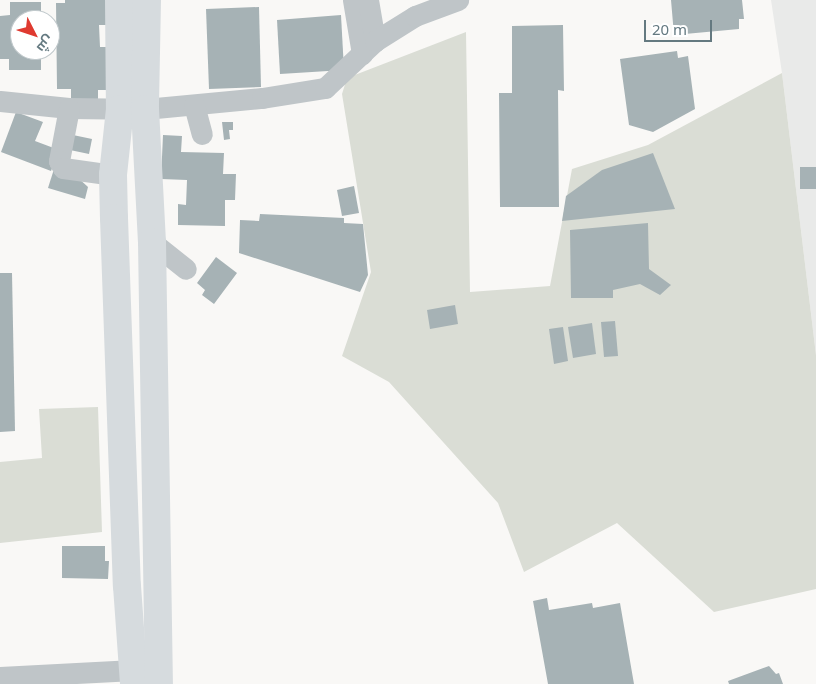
<!DOCTYPE html>
<meta charset="utf-8">
<style>
body{margin:0}
#map{position:relative;width:816px;height:684px;overflow:hidden;background:#f9f8f6;font-family:"Noto Sans",Cairo,sans-serif}
div>[style]{position:absolute}
.built>*{inset:0;background:#e9eae9}
.green>*{inset:0;background:#daddd5}
.building>*{inset:0;background:#a6b2b5}
.street>*{height:21px;margin:-10.5px;padding:0 10.5px;transform-origin:10.5px;border-radius:10.5px;background:#bfc5c8}
.secondary>*{height:28px;margin:-14px;padding:0 14px;transform-origin:14px;border-radius:14px;background:#d6dbde}
span{translate:-50% -50%;white-space:nowrap;text-align:center;line-height:1.15;-webkit-text-stroke:5px #fff;paint-order:stroke}
.north{position:absolute;left:10px;top:10px;width:50px;height:50px;box-sizing:border-box;background:#fff;border:1px solid #c1c9cc;border-radius:50%;rotate:131deg;font-size:14px;font-weight:700;line-height:20px;text-align:center;color:#647980}
.north::after{content:'';display:block;margin:auto;width:18px;height:22px;background:#df3a30;clip-path:polygon(50% 0,100% 100%,50% 72%,0 100%)}
.scale{position:absolute;left:644px;top:20px;width:68px;height:22px;box-sizing:border-box;border:2px solid #647980;border-top:0;padding-left:6px;font-size:15px;line-height:18px;white-space:nowrap;color:#647980;-webkit-text-stroke:4px #fff;paint-order:stroke}
</style>
<div id="map">
<div class="built">
<i style="clip-path:polygon(771px 0,816px 0,816px 355px,782px 73px)"></i>
</div>
<div class="green">
<i style="clip-path:polygon(466px 32px,470px 292px,550px 286px,572px 169px,648px 145px,782px 73px,816px 355px,816px 589px,714px 612px,617px 523px,524px 572px,498px 503px,389px 382px,342px 356px,371px 272px,342px 94px,347px 78px)"></i>
<i style="clip-path:polygon(98px 407px,102px 532px,0 543px,0 462px,42px 458px,39px 409px)"></i>
</div>
<div class="building">
<i style="clip-path:polygon(65px 0,111px 0,111px 25px,99px 25px,100px 47px,109px 47px,109px 90px,98px 90px,98px 99px,71px 99px,71px 89px,57px 89px,56px 3px,65px 3px)"></i>
<i style="clip-path:polygon(671px 0,742px 0,744px 19px,739px 19px,739px 29px,674px 35px)"></i>
<i style="clip-path:polygon(10px 2px,41px 2px,41px 20px,20px 20px,20px 50px,41px 50px,41px 70px,9px 70px,9px 59px,0 59px,0 16px,10px 15px)"></i>
<i style="clip-path:polygon(259px 7px,261px 87px,209px 89px,206px 9px)"></i>
<i style="clip-path:polygon(341px 15px,344px 70px,280px 74px,277px 20px)"></i>
<i style="clip-path:polygon(563px 25px,564px 91px,558px 90px,559px 207px,500px 207px,499px 93px,512px 93px,512px 26px)"></i>
<i style="clip-path:polygon(677px 51px,678px 58px,688px 56px,695px 109px,653px 132px,629px 125px,620px 59px)"></i>
<i style="clip-path:polygon(16px 112px,43px 122px,35px 141px,59px 150px,51px 171px,1px 152px)"></i>
<i style="clip-path:polygon(222px 122px,233px 122px,233px 130px,229px 130px,230px 139px,224px 140px)"></i>
<i style="clip-path:polygon(73px 135px,92px 139px,89px 154px,70px 150px)"></i>
<i style="clip-path:polygon(163px 135px,182px 136px,181px 152px,224px 153px,223px 174px,236px 174px,235px 200px,225px 200px,225px 226px,178px 225px,178px 204px,186px 205px,187px 180px,161px 179px)"></i>
<i style="clip-path:polygon(653px 153px,675px 209px,562px 221px,566px 196px,602px 170px)"></i>
<i style="clip-path:polygon(800px 167px,816px 167px,816px 189px,800px 189px)"></i>
<i style="clip-path:polygon(54px 169px,76px 176px,88px 187px,85px 199px,48px 188px)"></i>
<i style="clip-path:polygon(354px 186px,359px 213px,342px 216px,337px 190px)"></i>
<i style="clip-path:polygon(260px 214px,344px 218px,344px 223px,363px 224px,368px 275px,360px 292px,239px 253px,240px 220px,259px 221px)"></i>
<i style="clip-path:polygon(648px 223px,649px 269px,671px 285px,660px 295px,640px 284px,613px 290px,613px 298px,571px 298px,570px 230px)"></i>
<i style="clip-path:polygon(216px 257px,237px 273px,214px 304px,202px 295px,205px 290px,197px 283px)"></i>
<i style="clip-path:polygon(0 273px,12px 273px,15px 431px,0 432px)"></i>
<i style="clip-path:polygon(455px 305px,458px 324px,430px 329px,427px 310px)"></i>
<i style="clip-path:polygon(615px 321px,618px 356px,604px 357px,601px 322px)"></i>
<i style="clip-path:polygon(592px 323px,596px 354px,573px 358px,568px 327px)"></i>
<i style="clip-path:polygon(563px 327px,568px 361px,554px 364px,549px 329px)"></i>
<i style="clip-path:polygon(62px 546px,105px 546px,105px 561px,109px 561px,108px 579px,62px 578px)"></i>
<i style="clip-path:polygon(547px 598px,549px 610px,592px 603px,593px 608px,620px 603px,634px 684px,548px 684px,533px 601px)"></i>
<i style="clip-path:polygon(769px 666px,776px 674px,779px 673px,783px 684px,729px 684px,728px 681px)"></i>
</div>
<div class="street">
<i style="left:353px;top:0;width:55px;rotate:80.5deg"></i>
<i style="left:368px;top:0;width:42px;rotate:80.3deg"></i>
<i style="left:0;top:101px;width:69px;rotate:5.8deg"></i>
<i style="left:69px;top:108px;width:76px;rotate:0.8deg"></i>
<i style="left:145px;top:109px;width:118px;rotate:-5.4deg"></i>
<i style="left:262px;top:98px;width:64px;rotate:-9deg"></i>
<i style="left:325px;top:88px;width:69px;rotate:-43.2deg"></i>
<i style="left:375px;top:41px;width:47px;rotate:-32deg"></i>
<i style="left:415px;top:16px;width:46px;rotate:-20.4deg"></i>
<i style="left:194px;top:105px;width:30px;rotate:75deg"></i>
<i style="left:69px;top:108px;width:54px;rotate:100.7deg"></i>
<i style="left:59px;top:161px;width:8px;rotate:60deg"></i>
<i style="left:63px;top:168px;width:50px;rotate:8deg"></i>
<i style="left:152px;top:242px;width:43px;rotate:38.5deg"></i>
<i style="left:0;top:677px;width:134px;rotate:-3deg"></i>
</div>
<div class="secondary">
<i style="left:119px;top:0;width:109px;rotate:89.5deg"></i>
<i style="left:120px;top:109px;width:66px;rotate:96.1deg"></i>
<i style="left:113px;top:175px;width:43px;rotate:88.7deg"></i>
<i style="left:114px;top:218px;width:368px;rotate:88deg"></i>
<i style="left:127px;top:586px;width:98px;rotate:85.9deg"></i>
<i style="left:147px;top:0;width:109px;rotate:91.1deg"></i>
<i style="left:145px;top:109px;width:133px;rotate:87deg"></i>
<i style="left:152px;top:242px;width:442px;rotate:89.1deg"></i>
</div>
<div class="north">ش</div>
<div class="scale">20 m</div>
</div>
